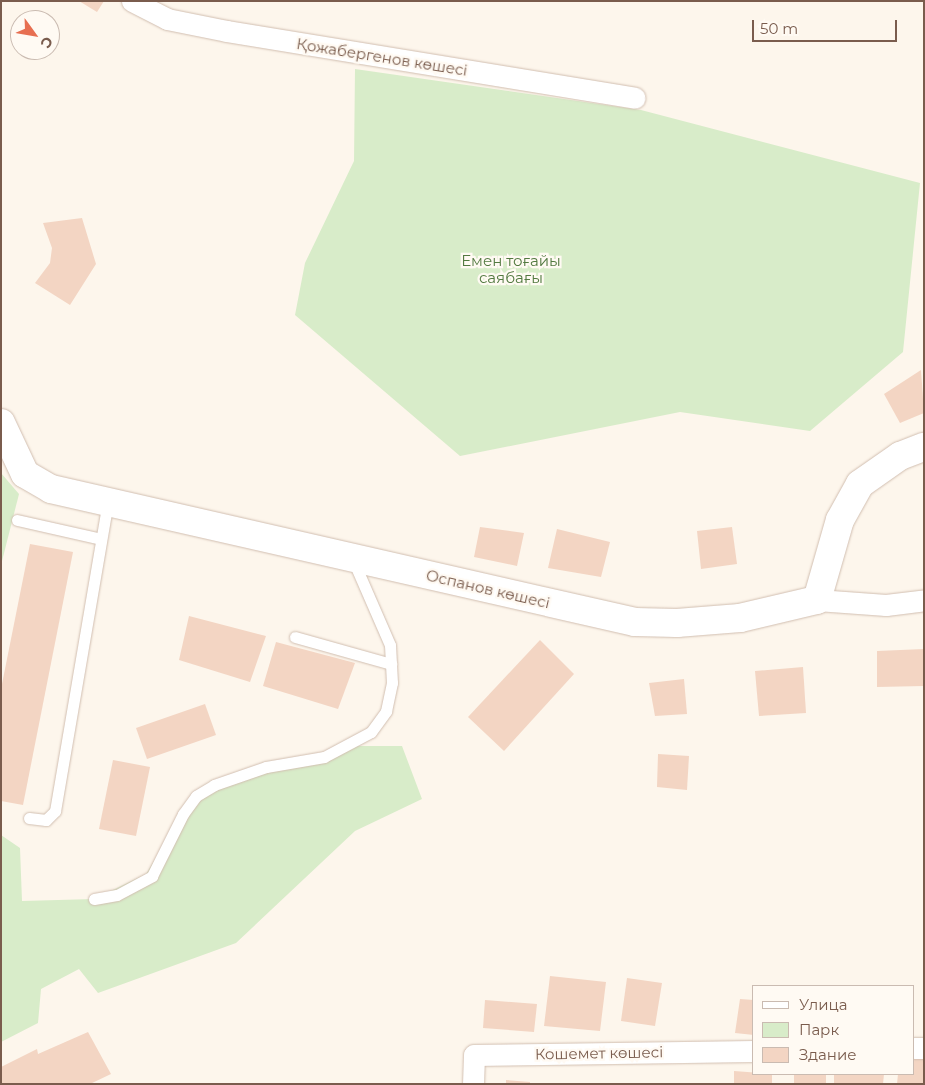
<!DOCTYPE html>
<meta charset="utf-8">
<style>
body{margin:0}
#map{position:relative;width:925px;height:1085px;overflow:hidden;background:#fdf6ec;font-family:Montserrat,sans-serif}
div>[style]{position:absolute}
.green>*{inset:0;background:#d8ecc9}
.building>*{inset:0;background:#f3d5c3}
.roads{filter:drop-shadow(0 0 1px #d1beb0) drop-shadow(0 0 1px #d1beb0)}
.lane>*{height:11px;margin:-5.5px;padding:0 5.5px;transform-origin:5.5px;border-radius:5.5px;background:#fff}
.street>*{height:21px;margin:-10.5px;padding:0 10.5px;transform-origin:10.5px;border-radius:10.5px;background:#fff}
.secondary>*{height:28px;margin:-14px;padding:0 14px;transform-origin:14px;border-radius:14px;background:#fff}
span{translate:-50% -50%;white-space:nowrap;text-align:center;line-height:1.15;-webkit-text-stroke:4.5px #fffaf3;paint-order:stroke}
.street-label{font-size:15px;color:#7a5c4d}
.park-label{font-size:15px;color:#537a41}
.frame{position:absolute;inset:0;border:2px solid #7a5c4d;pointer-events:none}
.legend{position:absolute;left:752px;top:985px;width:162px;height:90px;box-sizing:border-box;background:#fffaf3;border:1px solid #cabbb1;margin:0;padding:6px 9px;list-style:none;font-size:15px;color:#7a5c4d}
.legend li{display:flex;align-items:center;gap:10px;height:25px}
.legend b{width:25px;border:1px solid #cabbb1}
.north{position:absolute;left:10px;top:10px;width:50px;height:50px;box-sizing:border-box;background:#fffaf3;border:1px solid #cabbb1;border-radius:50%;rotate:122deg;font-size:14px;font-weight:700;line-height:20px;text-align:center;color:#7a5c4d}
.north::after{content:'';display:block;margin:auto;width:18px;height:22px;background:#e76f51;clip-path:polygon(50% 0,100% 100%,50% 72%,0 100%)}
.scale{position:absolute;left:752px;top:20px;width:145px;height:22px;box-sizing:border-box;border:2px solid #7a5c4d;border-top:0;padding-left:6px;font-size:15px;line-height:18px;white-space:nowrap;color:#7a5c4d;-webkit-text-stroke:4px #fffaf3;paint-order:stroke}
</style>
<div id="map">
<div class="green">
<i style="clip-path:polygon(355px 69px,641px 110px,920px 183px,903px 352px,810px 431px,680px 412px,460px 456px,295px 315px,305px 263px,354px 161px)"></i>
<i style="clip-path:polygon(1px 473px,19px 494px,1px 565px)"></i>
<i style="clip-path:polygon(350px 746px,402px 746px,422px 799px,355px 831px,236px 943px,98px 993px,79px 969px,41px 989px,38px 1023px,1px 1042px,1px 835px,20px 848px,22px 901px,94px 899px,146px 874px,183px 814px,214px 785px)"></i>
</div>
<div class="building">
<i style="clip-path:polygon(79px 1px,104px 1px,97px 12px)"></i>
<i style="clip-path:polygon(82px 218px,96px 264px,70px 305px,35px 283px,50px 263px,52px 248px,43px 223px)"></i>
<i style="clip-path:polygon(921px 370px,924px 413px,900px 423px,884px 394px)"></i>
<i style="clip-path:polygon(480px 527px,524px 533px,517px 566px,474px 557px)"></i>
<i style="clip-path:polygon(732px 527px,737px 564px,701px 569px,697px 531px)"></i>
<i style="clip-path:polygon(557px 529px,610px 542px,601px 577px,548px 568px)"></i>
<i style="clip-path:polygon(30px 544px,73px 552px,23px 805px,1px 801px,1px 689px)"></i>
<i style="clip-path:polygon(189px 616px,266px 636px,250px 682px,179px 660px)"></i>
<i style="clip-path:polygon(540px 640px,574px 674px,504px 751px,468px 717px)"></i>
<i style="clip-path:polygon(276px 642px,355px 663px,338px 709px,263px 686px)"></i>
<i style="clip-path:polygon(924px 649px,924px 686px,877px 687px,877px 651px)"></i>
<i style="clip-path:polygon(803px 667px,806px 713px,759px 716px,755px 671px)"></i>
<i style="clip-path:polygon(684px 679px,687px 714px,655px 716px,649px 683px)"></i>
<i style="clip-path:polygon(205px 704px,216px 735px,147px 759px,136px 728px)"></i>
<i style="clip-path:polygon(658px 754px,689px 756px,687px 790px,657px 787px)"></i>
<i style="clip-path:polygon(113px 760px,150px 767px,136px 836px,99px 829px)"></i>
<i style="clip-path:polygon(550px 976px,606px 982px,600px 1031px,544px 1026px)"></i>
<i style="clip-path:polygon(627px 978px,662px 983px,655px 1026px,621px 1021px)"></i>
<i style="clip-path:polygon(740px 999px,754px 1000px,754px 1035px,735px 1033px)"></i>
<i style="clip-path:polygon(485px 1000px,537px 1004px,534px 1032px,483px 1028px)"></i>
<i style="clip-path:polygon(88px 1032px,111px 1074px,90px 1084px,1px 1084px,1px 1067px,37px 1049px,38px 1054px)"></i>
<i style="clip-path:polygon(914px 1058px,924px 1059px,924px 1084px,897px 1084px,898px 1074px,914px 1074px)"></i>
<i style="clip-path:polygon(734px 1071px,772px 1074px,772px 1084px,734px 1084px)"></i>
<i style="clip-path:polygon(794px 1074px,826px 1074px,826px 1084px,794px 1084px)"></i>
<i style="clip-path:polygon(834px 1074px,884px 1074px,883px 1084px,834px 1084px)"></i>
<i style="clip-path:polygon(506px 1080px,530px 1082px,530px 1084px,506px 1084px)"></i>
</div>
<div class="roads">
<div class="lane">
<i style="left:17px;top:520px;width:86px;rotate:12.7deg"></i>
<i style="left:295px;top:637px;width:100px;rotate:15.7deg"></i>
<i style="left:29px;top:818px;width:17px;rotate:7deg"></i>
<i style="left:46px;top:820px;width:13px;rotate:-45deg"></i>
<i style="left:55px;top:811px;width:314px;rotate:-80.3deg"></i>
<i style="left:94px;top:899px;width:23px;rotate:-10deg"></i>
<i style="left:117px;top:895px;width:40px;rotate:-28deg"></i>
<i style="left:152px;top:876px;width:69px;rotate:-63.4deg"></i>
<i style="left:183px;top:814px;width:22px;rotate:-54deg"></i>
<i style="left:196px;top:796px;width:21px;rotate:-31deg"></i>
<i style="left:214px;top:785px;width:55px;rotate:-19.1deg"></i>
<i style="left:266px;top:767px;width:59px;rotate:-9.8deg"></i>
<i style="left:324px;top:757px;width:53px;rotate:-28deg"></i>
<i style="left:371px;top:732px;width:26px;rotate:-54deg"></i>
<i style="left:386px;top:711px;width:29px;rotate:-78deg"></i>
<i style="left:392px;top:683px;width:38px;rotate:-93deg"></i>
<i style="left:390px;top:645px;width:93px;rotate:-113.5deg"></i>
</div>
<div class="street">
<i style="left:132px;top:1px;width:39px;rotate:27deg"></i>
<i style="left:167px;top:19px;width:61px;rotate:11.3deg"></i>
<i style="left:227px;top:31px;width:413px;rotate:9.3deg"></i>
<i style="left:817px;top:600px;width:69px;rotate:4.1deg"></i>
<i style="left:886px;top:605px;width:38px;rotate:-7deg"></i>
<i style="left:914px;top:1048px;width:10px"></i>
<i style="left:473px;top:1084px;width:29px;rotate:-88deg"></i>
<i style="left:474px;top:1055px;width:280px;rotate:-0.8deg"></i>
</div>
<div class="secondary">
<i style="left:1px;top:423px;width:56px;rotate:64.8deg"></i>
<i style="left:25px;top:474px;width:30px;rotate:30deg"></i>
<i style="left:51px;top:489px;width:599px;rotate:12.83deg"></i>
<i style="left:635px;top:622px;width:42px;rotate:1.4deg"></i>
<i style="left:677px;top:623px;width:63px;rotate:-4.5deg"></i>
<i style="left:740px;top:618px;width:79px;rotate:-13.2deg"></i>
<i style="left:817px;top:600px;width:83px;rotate:-74deg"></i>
<i style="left:840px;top:520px;width:41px;rotate:-60.9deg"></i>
<i style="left:860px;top:484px;width:49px;rotate:-35deg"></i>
<i style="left:900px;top:456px;width:26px;rotate:-21deg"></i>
</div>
</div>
<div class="street-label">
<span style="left:382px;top:57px;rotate:9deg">Қожабергенов көшесі</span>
<span style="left:488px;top:589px;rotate:13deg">Оспанов көшесі</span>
<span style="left:599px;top:1053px;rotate:-1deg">Кошемет көшесі</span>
</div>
<div class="park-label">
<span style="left:511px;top:269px">Емен тоғайы<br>саябағы</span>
</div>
<div class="frame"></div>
<ul class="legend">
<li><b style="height:6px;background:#fff"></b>Улица</li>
<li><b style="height:14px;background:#d8ecc9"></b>Парк</li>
<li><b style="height:14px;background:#f3d5c3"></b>Здание</li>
</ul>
<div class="north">С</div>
<div class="scale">50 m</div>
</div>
